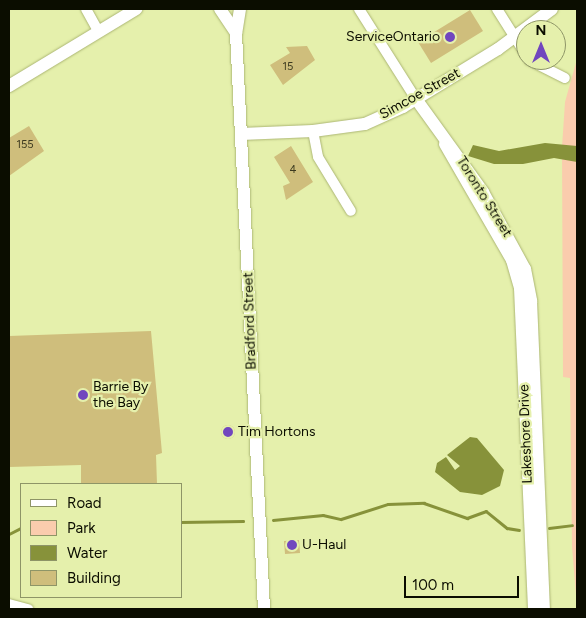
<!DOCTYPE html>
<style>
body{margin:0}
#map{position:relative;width:586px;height:618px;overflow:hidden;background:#e5f0ac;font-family:Figtree,sans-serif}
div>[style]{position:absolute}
.green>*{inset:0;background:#faccad}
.water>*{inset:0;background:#87923a}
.stream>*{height:2.5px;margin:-1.25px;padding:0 1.25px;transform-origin:1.25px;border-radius:1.25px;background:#87923a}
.building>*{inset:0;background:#cfbe7c}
.round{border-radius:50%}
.roads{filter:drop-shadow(0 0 1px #acb674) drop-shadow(0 0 1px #acb674)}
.minor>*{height:10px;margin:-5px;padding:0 5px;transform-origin:5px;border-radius:5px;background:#fff}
.major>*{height:12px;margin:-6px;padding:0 6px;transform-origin:6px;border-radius:6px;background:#fff}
.dots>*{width:14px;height:14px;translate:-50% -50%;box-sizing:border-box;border:2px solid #e5f0ac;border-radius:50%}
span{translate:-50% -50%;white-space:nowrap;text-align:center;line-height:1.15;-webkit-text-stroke:4.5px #e5f0ac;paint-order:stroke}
.number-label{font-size:11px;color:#3c391f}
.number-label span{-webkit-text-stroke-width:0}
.poi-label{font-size:14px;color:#0b0d00}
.right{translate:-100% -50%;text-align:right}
.left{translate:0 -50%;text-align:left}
.street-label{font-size:14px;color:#0b0d00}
.frame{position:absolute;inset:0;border:10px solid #0b0d00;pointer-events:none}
.legend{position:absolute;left:20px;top:483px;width:162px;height:115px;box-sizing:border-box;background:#e5f0ac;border:1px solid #8e9567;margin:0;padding:6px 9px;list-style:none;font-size:15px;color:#0b0d00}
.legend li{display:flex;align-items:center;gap:10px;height:25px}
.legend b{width:25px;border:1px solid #8e9567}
.north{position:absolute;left:516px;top:20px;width:50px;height:50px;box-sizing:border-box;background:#e5f0ac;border:1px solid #8e9567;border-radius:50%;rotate:0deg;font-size:14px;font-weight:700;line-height:20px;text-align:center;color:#0b0d00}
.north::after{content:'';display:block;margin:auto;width:18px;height:22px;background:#7146be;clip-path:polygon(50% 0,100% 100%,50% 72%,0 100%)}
.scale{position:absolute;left:404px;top:576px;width:115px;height:22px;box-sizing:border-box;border:2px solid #0b0d00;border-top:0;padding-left:6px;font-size:15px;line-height:18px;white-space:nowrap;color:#0b0d00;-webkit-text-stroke:4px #e5f0ac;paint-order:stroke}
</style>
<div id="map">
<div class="green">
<i style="clip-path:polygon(577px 59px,577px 607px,572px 547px,570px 378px,563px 377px,562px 147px,565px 102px)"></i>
</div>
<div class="water">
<i style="clip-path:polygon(545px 143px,577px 146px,577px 162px,554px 158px,523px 164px,494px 164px,468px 156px,473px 145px,499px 151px)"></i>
<i style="clip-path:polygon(470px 437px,477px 438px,504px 470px,500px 486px,482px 495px,460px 492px,435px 472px,437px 463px,446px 457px,455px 470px,460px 466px,447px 455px)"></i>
</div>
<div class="stream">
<i style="left:273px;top:520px;width:50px;rotate:-5.7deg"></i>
<i style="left:323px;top:515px;width:18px;rotate:13deg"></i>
<i style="left:341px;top:519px;width:49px;rotate:-17.7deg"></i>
<i style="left:388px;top:504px;width:36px;rotate:-2deg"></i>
<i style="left:424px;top:503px;width:46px;rotate:19.2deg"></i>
<i style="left:467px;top:518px;width:20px;rotate:-20deg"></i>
<i style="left:486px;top:511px;width:27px;rotate:39deg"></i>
<i style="left:507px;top:528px;width:12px;rotate:9deg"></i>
<i style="left:181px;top:522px;width:62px;rotate:-0.9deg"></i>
<i style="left:549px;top:528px;width:23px;rotate:-7deg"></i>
<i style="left:9px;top:534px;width:13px;rotate:-27deg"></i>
</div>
<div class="building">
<i style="clip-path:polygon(470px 10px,483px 31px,431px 63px,418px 42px)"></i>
<i style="clip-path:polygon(307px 46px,315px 60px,283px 85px,270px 65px,290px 53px,286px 47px)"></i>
<i style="clip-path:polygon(29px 126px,44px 151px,9px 176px,9px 138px)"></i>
<i style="clip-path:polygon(291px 146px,313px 182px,286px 200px,283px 186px,290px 183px,274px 157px)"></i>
<i style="clip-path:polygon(151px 331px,162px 453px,156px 455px,157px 484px,81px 484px,81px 465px,9px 467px,9px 336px)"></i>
<i class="round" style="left:221px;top:425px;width:14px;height:14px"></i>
<i style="clip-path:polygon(299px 540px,300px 553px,285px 554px,284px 541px)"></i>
</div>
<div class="roads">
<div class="minor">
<i style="left:86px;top:9px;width:26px;rotate:61deg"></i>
<i style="left:359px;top:9px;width:107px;rotate:57.7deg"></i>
<i style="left:497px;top:9px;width:54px;rotate:57.8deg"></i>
<i style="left:529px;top:60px;width:40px;rotate:26.6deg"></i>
<i style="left:313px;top:131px;width:26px;rotate:79deg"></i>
<i style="left:318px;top:157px;width:63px;rotate:58.6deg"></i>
<i style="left:9px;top:604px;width:20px;rotate:15deg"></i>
</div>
<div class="major">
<i style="left:220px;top:9px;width:29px;rotate:56deg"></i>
<i style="left:240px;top:9px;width:24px;rotate:99deg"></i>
<i style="left:236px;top:33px;width:577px;rotate:87.22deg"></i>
<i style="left:9px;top:86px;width:149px;rotate:-31.2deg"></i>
<i style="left:416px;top:99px;width:115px;rotate:54.2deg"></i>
<i style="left:483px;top:192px;width:88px;rotate:61.4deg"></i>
<i style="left:525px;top:269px;width:33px;rotate:79deg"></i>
<i style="left:531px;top:301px;width:308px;rotate:87.6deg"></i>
<i style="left:241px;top:134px;width:72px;rotate:-2.4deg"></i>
<i style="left:313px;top:131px;width:52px;rotate:-7.7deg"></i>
<i style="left:365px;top:124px;width:42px;rotate:-24.1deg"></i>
<i style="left:403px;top:107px;width:111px;rotate:-31.4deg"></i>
<i style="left:498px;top:49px;width:67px;rotate:-36.5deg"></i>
<i style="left:445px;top:144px;width:134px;rotate:60deg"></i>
<i style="left:512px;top:260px;width:29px;rotate:74deg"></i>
<i style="left:520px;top:288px;width:321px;rotate:87.5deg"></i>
</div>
</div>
<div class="dots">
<i style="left:450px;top:37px;background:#7146be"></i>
<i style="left:83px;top:395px;background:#7146be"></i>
<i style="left:228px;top:432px;background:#7146be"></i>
<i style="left:292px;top:545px;background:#7146be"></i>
</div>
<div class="number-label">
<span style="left:288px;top:67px">15</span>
<span style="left:25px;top:145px">155</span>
<span style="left:293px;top:170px">4</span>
</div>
<div class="poi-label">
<span class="right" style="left:440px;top:37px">ServiceOntario</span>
<span class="left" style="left:93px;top:395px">Barrie By<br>the Bay</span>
<span class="left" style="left:238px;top:432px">Tim Hortons</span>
<span class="left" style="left:302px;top:545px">U-Haul</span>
</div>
<div class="street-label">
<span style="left:420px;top:94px;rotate:-29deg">Simcoe Street</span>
<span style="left:484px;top:197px;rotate:58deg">Toronto Street</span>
<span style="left:250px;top:321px;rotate:-92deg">Bradford Street</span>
<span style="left:526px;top:434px;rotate:-92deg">Lakeshore Drive</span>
</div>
<div class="frame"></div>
<ul class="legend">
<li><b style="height:6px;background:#fff"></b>Road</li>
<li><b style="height:14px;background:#faccad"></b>Park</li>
<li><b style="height:14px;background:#87923a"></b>Water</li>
<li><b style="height:14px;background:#cfbe7c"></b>Building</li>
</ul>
<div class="north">N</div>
<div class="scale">100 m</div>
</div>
